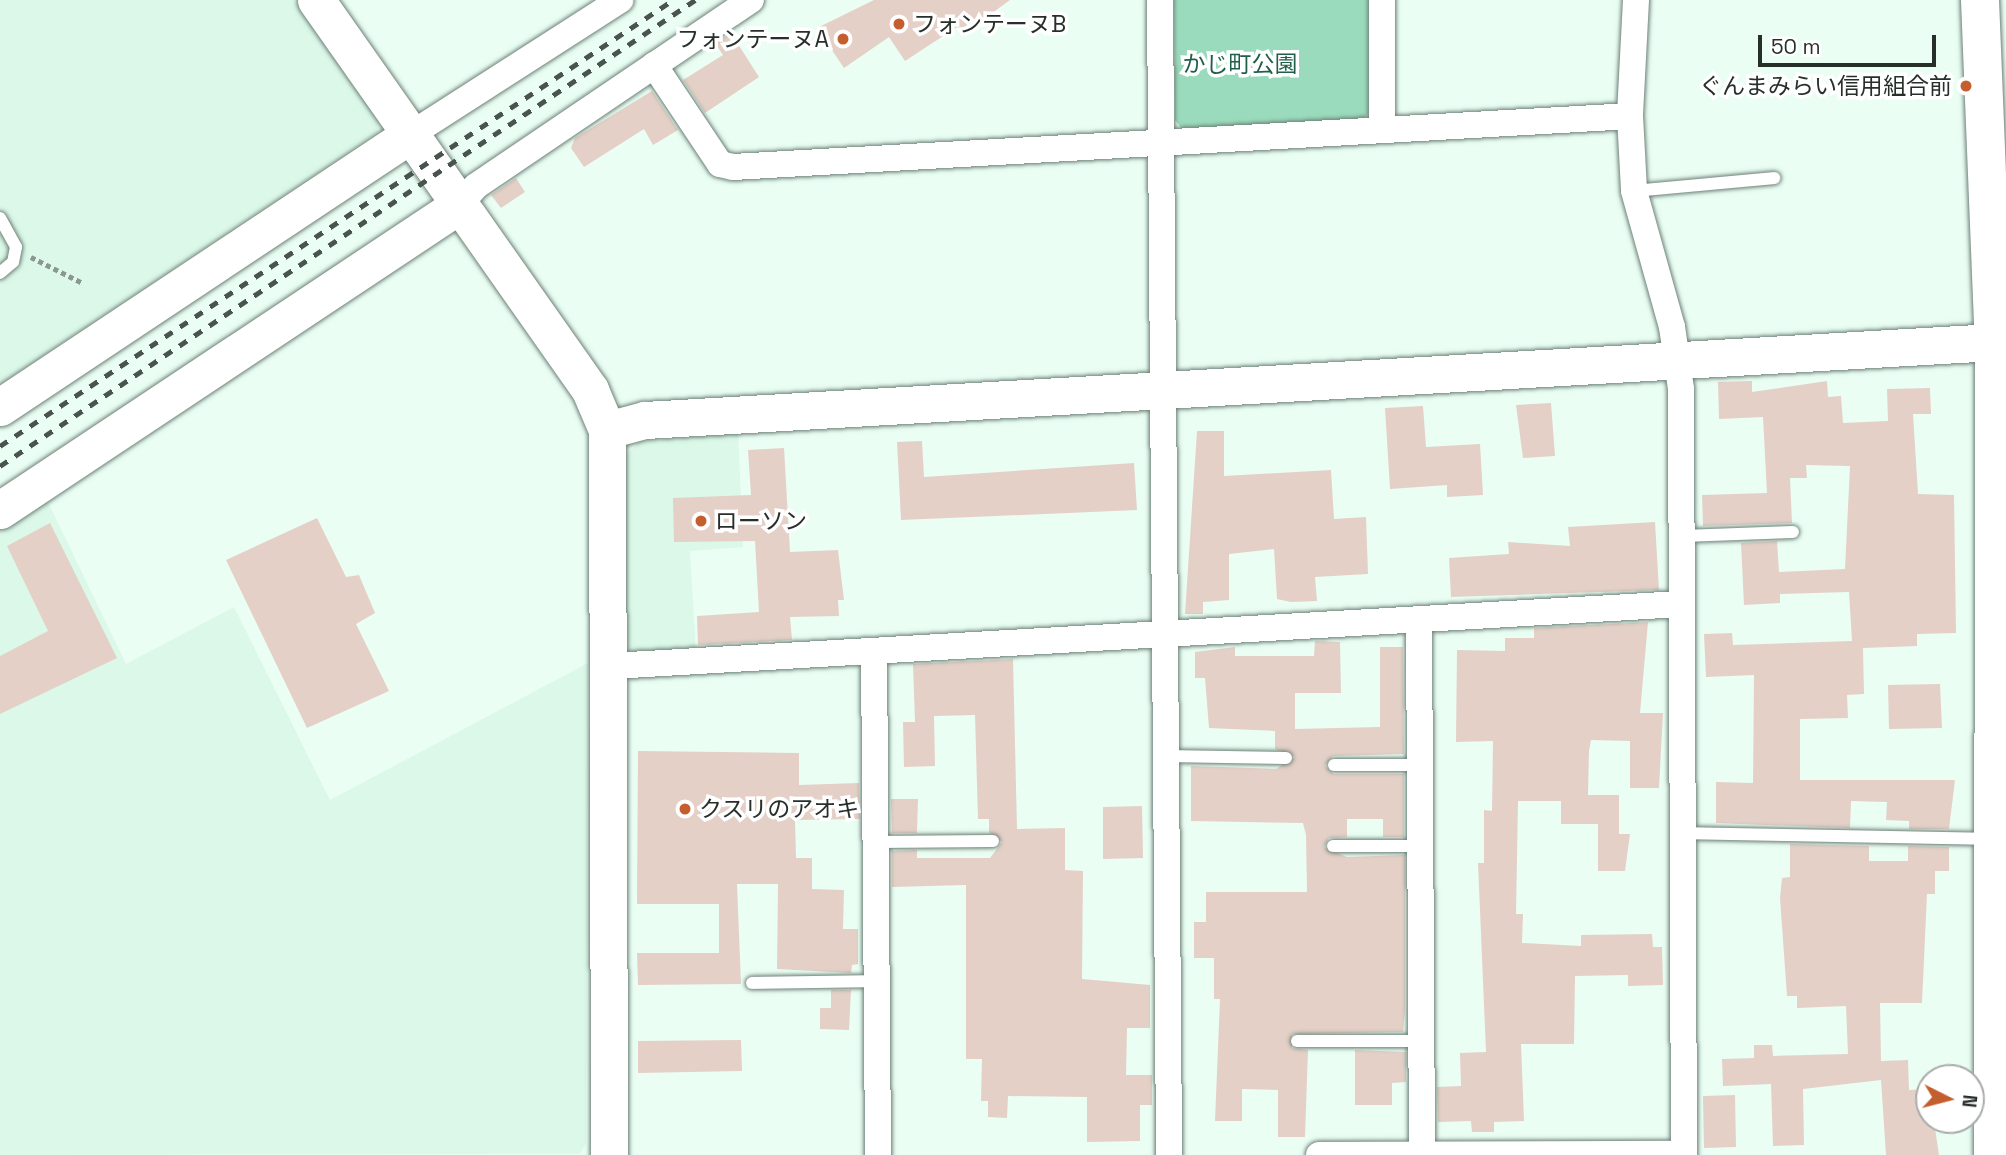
<!DOCTYPE html>
<meta charset="utf-8">
<style>
body{margin:0}
#map{position:relative;width:2006px;height:1155px;overflow:hidden;background:#eafef4;font-family:"Space Grotesk","Noto Sans JP",sans-serif}
div>[style]{position:absolute}
.built>*{inset:0;background:#dbf8e9}
.green>*{inset:0;background:#9bdbbd}
.building>*{inset:0;background:#e4d0c7}
.path>*{height:4.5px;margin-top:-2.25px;transform-origin:0;background:repeating-linear-gradient(90deg,#8a9891 0 5px,transparent 0 8.5px)}
.roads{filter:drop-shadow(0 0 2px #6d8077) drop-shadow(0 0 2px #6d8077)}
.lane>*{height:12px;margin:-6px;padding:0 6px;transform-origin:6px;border-radius:6px;background:#fff}
.street>*{height:26px;margin:-13px;padding:0 13px;transform-origin:13px;border-radius:13px;background:#fff}
.secondary>*{height:37px;margin:-18.5px;padding:0 18.5px;transform-origin:18.5px;border-radius:18.5px;background:#fff}
.primary>*{height:38px;margin:-19px;padding:0 19px;transform-origin:19px;border-radius:19px;background:#fff}
.rail>*{height:5px;margin-top:-2.5px;transform-origin:0;background:repeating-linear-gradient(90deg,#4a544f 0 9px,transparent 0 18px)}
.dots>*{width:19px;height:19px;translate:-50% -50%;box-sizing:border-box;border:4px solid #fff;border-radius:50%}
span{translate:-50% -50%;white-space:nowrap;text-align:center;line-height:1.15;-webkit-text-stroke:7px #fff;paint-order:stroke}
.poi-label{font-size:23px;color:#272f2b}
.left{translate:0 -50%;text-align:left}
.right{translate:-100% -50%;text-align:right}
.park-label{font-size:23px;color:#216048}
.north{position:absolute;left:1915px;top:1064px;width:70px;height:70px;box-sizing:border-box;background:#fff;border:2px solid #a9acaa;border-radius:50%;rotate:96deg;font-size:19px;font-weight:700;line-height:28px;text-align:center;color:#272f2b}
.north::after{content:'';display:block;margin:auto;width:24px;height:32px;background:#c45e2e;clip-path:polygon(50% 0,100% 100%,50% 72%,0 100%)}
.scale{position:absolute;left:1758px;top:35px;width:178px;height:32px;box-sizing:border-box;border:4px solid #272f2b;border-top:0;padding-left:9px;font-size:21px;line-height:24px;white-space:nowrap;color:#272f2b;-webkit-text-stroke:5px #fff;paint-order:stroke}
</style>
<div id="map">
<div class="built">
<i style="clip-path:polygon(0 0,294px 0,378px 121px,377px 133px,0 384px)"></i>
<i style="clip-path:polygon(738px 433px,743px 547px,690px 551px,696px 654px,639px 658px,626px 646px,625px 457px,639px 442px)"></i>
<i style="clip-path:polygon(47px 500px,126px 664px,234px 607px,330px 800px,588px 663px,586px 1143px,580px 1154px,0 1155px,0 531px)"></i>
</div>
<div class="green">
<i style="clip-path:polygon(1174px 0,1371px 0,1370px 112px,1362px 120px,1183px 130px,1175px 120px)"></i>
</div>
<div class="building">
<i style="clip-path:polygon(874px 0,1010px 0,962px 35px,957px 27px,905px 61px,889px 37px,844px 68px,817px 28px)"></i>
<i style="clip-path:polygon(731px 33px,759px 77px,705px 113px,683px 80px,723px 55px,715px 43px)"></i>
<i style="clip-path:polygon(652px 91px,678px 130px,653px 145px,644px 129px,584px 167px,571px 148px,575px 138px)"></i>
<i style="clip-path:polygon(516px 178px,525px 192px,501px 208px,491px 195px)"></i>
<i style="clip-path:polygon(1752px 381px,1752px 392px,1827px 381px,1828px 397px,1841px 396px,1843px 423px,1888px 421px,1887px 389px,1930px 388px,1931px 414px,1913px 414px,1918px 494px,1954px 495px,1956px 633px,1917px 634px,1917px 646px,1863px 648px,1864px 694px,1847px 695px,1848px 718px,1800px 719px,1800px 780px,1955px 780px,1949px 829px,1909px 829px,1909px 821px,1886px 820px,1887px 802px,1851px 801px,1850px 828px,1716px 823px,1716px 782px,1753px 783px,1754px 675px,1706px 677px,1704px 634px,1732px 633px,1733px 645px,1852px 641px,1849px 592px,1780px 594px,1780px 603px,1744px 605px,1741px 543px,1777px 541px,1779px 572px,1845px 569px,1850px 466px,1806px 465px,1807px 478px,1790px 478px,1792px 523px,1703px 526px,1702px 495px,1767px 493px,1763px 417px,1719px 419px,1718px 382px)"></i>
<i style="clip-path:polygon(1551px 403px,1555px 456px,1523px 458px,1516px 405px)"></i>
<i style="clip-path:polygon(1423px 406px,1426px 447px,1480px 444px,1483px 495px,1447px 497px,1447px 485px,1390px 489px,1385px 408px)"></i>
<i style="clip-path:polygon(1197px 431px,1224px 431px,1224px 476px,1331px 470px,1334px 519px,1366px 517px,1368px 574px,1315px 577px,1317px 601px,1291px 602px,1277px 599px,1274px 549px,1229px 554px,1229px 600px,1203px 602px,1203px 614px,1185px 614px)"></i>
<i style="clip-path:polygon(922px 441px,924px 477px,1134px 463px,1137px 510px,901px 520px,897px 442px)"></i>
<i style="clip-path:polygon(784px 448px,790px 552px,838px 550px,844px 600px,838px 600px,839px 616px,790px 617px,792px 640px,698px 645px,697px 616px,759px 612px,755px 541px,674px 542px,673px 498px,751px 495px,748px 450px)"></i>
<i style="clip-path:polygon(317px 518px,346px 577px,359px 575px,375px 613px,356px 624px,389px 691px,307px 728px,226px 560px)"></i>
<i style="clip-path:polygon(1655px 522px,1659px 590px,1451px 597px,1449px 558px,1509px 554px,1508px 542px,1570px 546px,1568px 527px)"></i>
<i style="clip-path:polygon(50px 523px,117px 658px,0 714px,0 656px,48px 631px,7px 546px)"></i>
<i style="clip-path:polygon(1648px 622px,1640px 713px,1663px 713px,1659px 788px,1630px 788px,1630px 741px,1591px 740px,1589px 751px,1588px 795px,1619px 795px,1619px 834px,1630px 834px,1625px 871px,1598px 871px,1598px 824px,1561px 824px,1561px 801px,1518px 801px,1516px 914px,1523px 914px,1522px 943px,1581px 946px,1581px 935px,1652px 934px,1653px 947px,1662px 947px,1663px 985px,1628px 986px,1628px 975px,1575px 976px,1574px 1044px,1521px 1044px,1524px 1121px,1494px 1122px,1494px 1132px,1472px 1132px,1471px 1121px,1438px 1122px,1437px 1087px,1461px 1086px,1460px 1053px,1486px 1052px,1478px 863px,1484px 863px,1484px 810px,1492px 811px,1493px 741px,1456px 742px,1457px 650px,1505px 651px,1505px 638px,1534px 638px,1534px 628px)"></i>
<i style="clip-path:polygon(1315px 641px,1340px 642px,1341px 693px,1295px 693px,1295px 729px,1380px 727px,1380px 647px,1403px 647px,1404px 754px,1333px 756px,1325px 766px,1334px 774px,1404px 774px,1404px 837px,1383px 837px,1383px 819px,1347px 819px,1347px 837px,1329px 838px,1324px 847px,1347px 857px,1405px 855px,1405px 1011px,1403px 1032px,1292px 1034px,1292px 1048px,1308px 1050px,1305px 1137px,1278px 1137px,1278px 1090px,1242px 1089px,1242px 1121px,1215px 1121px,1220px 999px,1214px 999px,1214px 958px,1194px 958px,1194px 922px,1206px 922px,1206px 892px,1307px 892px,1306px 835px,1303px 823px,1191px 821px,1191px 766px,1276px 769px,1295px 757px,1275px 749px,1275px 731px,1209px 728px,1205px 678px,1195px 678px,1195px 652px,1235px 647px,1235px 656px,1314px 656px)"></i>
<i style="clip-path:polygon(1013px 659px,1017px 829px,1065px 828px,1065px 870px,1083px 871px,1082px 979px,1150px 985px,1150px 1028px,1127px 1028px,1126px 1075px,1152px 1075px,1152px 1105px,1140px 1105px,1140px 1141px,1087px 1142px,1087px 1097px,1008px 1096px,1007px 1118px,988px 1117px,988px 1101px,981px 1101px,982px 1059px,966px 1059px,966px 885px,892px 887px,892px 851px,917px 850px,917px 858px,990px 858px,1002px 842px,989px 832px,989px 819px,978px 819px,975px 715px,934px 716px,935px 766px,904px 767px,903px 722px,915px 722px,913px 664px)"></i>
<i style="clip-path:polygon(1940px 684px,1942px 728px,1889px 729px,1888px 685px)"></i>
<i style="clip-path:polygon(638px 751px,799px 753px,799px 785px,859px 783px,860px 819px,795px 820px,796px 858px,812px 858px,812px 889px,844px 890px,843px 929px,858px 929px,858px 964px,852px 965px,851px 973px,777px 969px,778px 884px,737px 884px,741px 984px,638px 985px,637px 953px,719px 953px,719px 904px,637px 904px)"></i>
<i style="clip-path:polygon(891px 799px,918px 799px,917px 833px,892px 833px)"></i>
<i style="clip-path:polygon(1142px 806px,1143px 858px,1103px 859px,1103px 807px)"></i>
<i style="clip-path:polygon(1790px 844px,1869px 846px,1869px 861px,1908px 861px,1908px 846px,1949px 847px,1949px 871px,1935px 871px,1935px 894px,1927px 894px,1922px 1003px,1880px 1003px,1881px 1061px,1908px 1060px,1909px 1090px,1929px 1089px,1939px 1155px,1886px 1155px,1881px 1080px,1803px 1089px,1804px 1145px,1773px 1146px,1771px 1084px,1723px 1086px,1722px 1059px,1754px 1058px,1754px 1045px,1772px 1045px,1773px 1056px,1848px 1054px,1846px 1006px,1797px 1008px,1797px 996px,1787px 996px,1780px 898px,1782px 878px,1790px 877px)"></i>
<i style="clip-path:polygon(831px 990px,851px 990px,849px 1030px,820px 1029px,820px 1008px,831px 1008px)"></i>
<i style="clip-path:polygon(741px 1040px,742px 1071px,638px 1073px,638px 1041px)"></i>
<i style="clip-path:polygon(1355px 1050px,1406px 1052px,1406px 1082px,1392px 1083px,1392px 1105px,1355px 1105px)"></i>
<i style="clip-path:polygon(1735px 1095px,1736px 1147px,1704px 1148px,1703px 1096px)"></i>
</div>
<div class="path">
<i style="left:31px;top:257px;width:58px;rotate:26.6deg"></i>
</div>
<div class="roads">
<div class="lane">
<i style="left:1634px;top:191px;width:141px;rotate:-5.3deg"></i>
<i style="left:0;top:218px;width:33px;rotate:61deg"></i>
<i style="left:16px;top:247px;width:15px;rotate:101deg"></i>
<i style="left:13px;top:262px;width:17px;rotate:140deg"></i>
<i style="left:1682px;top:536px;width:111px;rotate:-2.1deg"></i>
<i style="left:1165px;top:756px;width:121px;rotate:0.9deg"></i>
<i style="left:1334px;top:765px;width:88px"></i>
<i style="left:1684px;top:833px;width:306px;rotate:1.1deg"></i>
<i style="left:876px;top:842px;width:117px;rotate:-0.5deg"></i>
<i style="left:1333px;top:846px;width:88px"></i>
<i style="left:752px;top:983px;width:125px;rotate:-0.9deg"></i>
<i style="left:1297px;top:1041px;width:126px"></i>
</div>
<div class="street">
<i style="left:1160px;top:0;width:1155px;rotate:89.55deg"></i>
<i style="left:1382px;top:0;width:128px;rotate:90deg"></i>
<i style="left:1636px;top:0;width:116px;rotate:93deg"></i>
<i style="left:1630px;top:116px;width:75px;rotate:86.9deg"></i>
<i style="left:1634px;top:191px;width:141px;rotate:74.4deg"></i>
<i style="left:1672px;top:327px;width:63px;rotate:81.7deg"></i>
<i style="left:1681px;top:389px;width:766px;rotate:89.78deg"></i>
<i style="left:654px;top:65px;width:119px;rotate:56.3deg"></i>
<i style="left:720px;top:164px;width:13px;rotate:13deg"></i>
<i style="left:733px;top:167px;width:898px;rotate:-3.25deg"></i>
<i style="left:410px;top:135px;width:250px;rotate:-32.7deg"></i>
<i style="left:459px;top:205px;width:25px;rotate:-48deg"></i>
<i style="left:476px;top:186px;width:332px;rotate:-34.1deg"></i>
<i style="left:1419px;top:619px;width:536px;rotate:89.68deg"></i>
<i style="left:874px;top:652px;width:503px;rotate:89.54deg"></i>
<i style="left:612px;top:666px;width:1072px;rotate:-3.32deg"></i>
<i style="left:1319px;top:1155px;width:365px;rotate:-0.2deg"></i>
</div>
<div class="secondary">
<i style="left:316px;top:0;width:477px;rotate:54.9deg"></i>
<i style="left:590px;top:390px;width:43px;rotate:67deg"></i>
<i style="left:607px;top:430px;width:725px;rotate:89.84deg"></i>
<i style="left:0;top:407px;width:492px;rotate:-33.6deg"></i>
<i style="left:607px;top:430px;width:39px;rotate:-15deg"></i>
<i style="left:645px;top:420px;width:1351px;rotate:-3.31deg"></i>
<i style="left:0;top:510px;width:551px;rotate:-33.6deg"></i>
</div>
<div class="primary">
<i style="left:1980px;top:0;width:342px;rotate:87.7deg"></i>
<i style="left:1994px;top:342px;width:813px;rotate:90.07deg"></i>
</div>
</div>
<div class="rail">
<i style="left:0;top:446px;width:807px;rotate:-33.53deg"></i>
<i style="left:0;top:466px;width:837px;rotate:-33.84deg"></i>
</div>
<div class="dots">
<i style="left:899px;top:24px;background:#c45e2e"></i>
<i style="left:843px;top:39px;background:#c45e2e"></i>
<i style="left:1966px;top:86px;background:#c45e2e"></i>
<i style="left:701px;top:521px;background:#c45e2e"></i>
<i style="left:685px;top:809px;background:#c45e2e"></i>
</div>
<div class="poi-label">
<span class="left" style="left:913px;top:24px">フォンテーヌB</span>
<span class="right" style="left:829px;top:39px">フォンテーヌA</span>
<span class="right" style="left:1952px;top:86px">ぐんまみらい信用組合前</span>
<span class="left" style="left:715px;top:521px">ローソン</span>
<span class="left" style="left:699px;top:809px">クスリのアオキ</span>
</div>
<div class="park-label">
<span style="left:1240px;top:64px">かじ町公園</span>
</div>
<div class="north">N</div>
<div class="scale">50 m</div>
</div>
